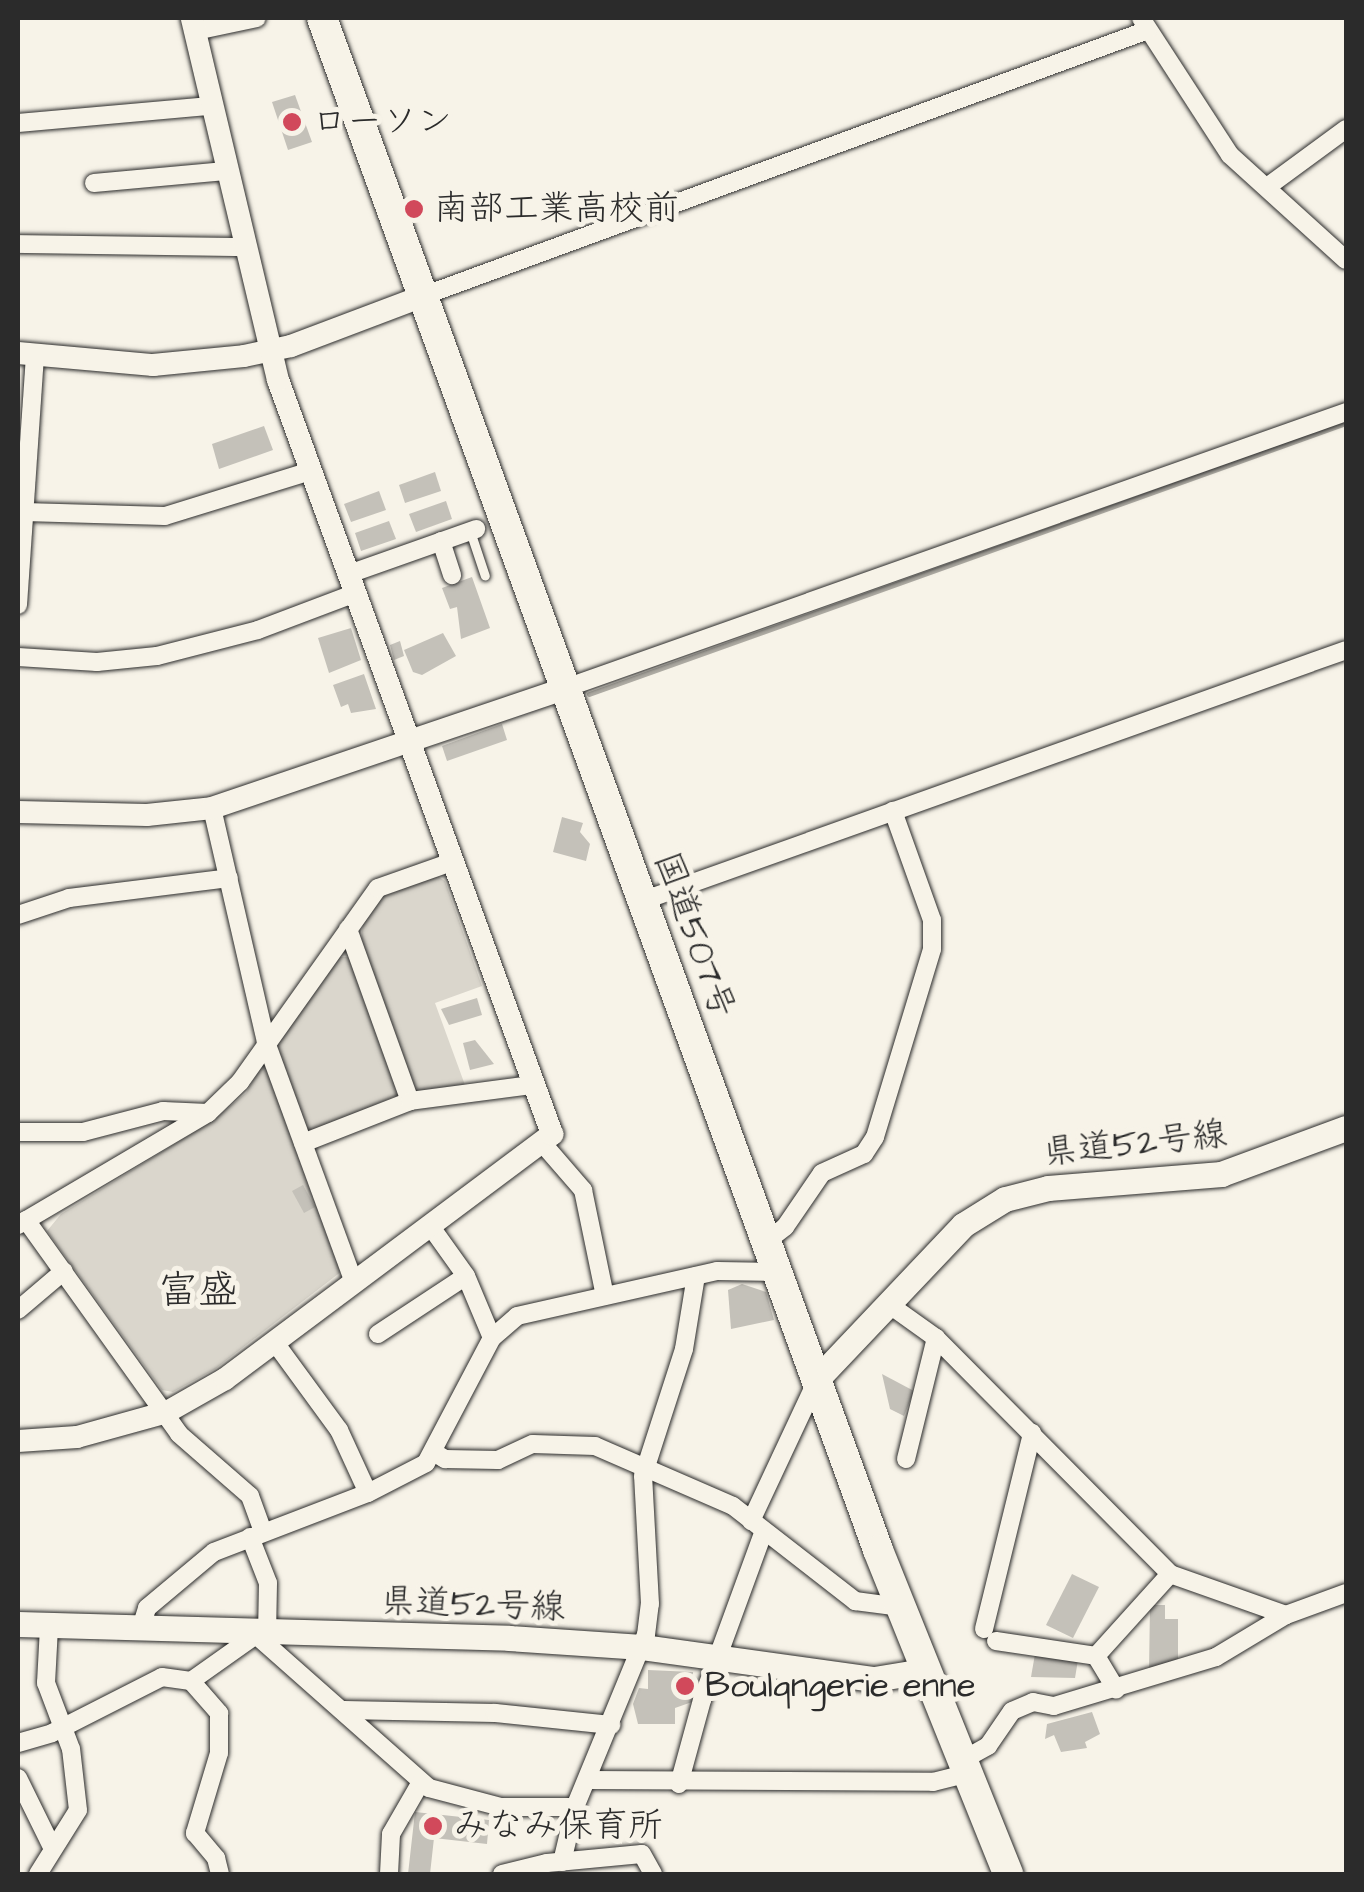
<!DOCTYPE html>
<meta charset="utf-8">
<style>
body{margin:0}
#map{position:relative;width:1364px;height:1892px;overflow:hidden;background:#f7f3e8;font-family:"Architects Daughter","Klee One",sans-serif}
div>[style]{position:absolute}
.green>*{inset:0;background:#dad6cc}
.stream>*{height:5px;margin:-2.5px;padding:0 2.5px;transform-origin:2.5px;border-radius:2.5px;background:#afaca4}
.building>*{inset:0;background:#c4c1b9}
.roads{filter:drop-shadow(0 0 2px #2b2b2b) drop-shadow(0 0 2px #2b2b2b)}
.service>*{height:9px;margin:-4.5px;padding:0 4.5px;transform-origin:4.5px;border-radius:4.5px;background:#f7f3e8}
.minor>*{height:18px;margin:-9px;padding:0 9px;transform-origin:9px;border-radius:9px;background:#f7f3e8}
.tertiary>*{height:22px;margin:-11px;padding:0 11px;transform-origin:11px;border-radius:11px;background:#f7f3e8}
.secondary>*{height:25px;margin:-12.5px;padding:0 12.5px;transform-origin:12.5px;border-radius:12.5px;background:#f7f3e8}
.trunk>*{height:30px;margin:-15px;padding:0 15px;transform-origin:15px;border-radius:15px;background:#f7f3e8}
.dots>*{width:28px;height:28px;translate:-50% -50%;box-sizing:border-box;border:5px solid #f7f3e8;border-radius:50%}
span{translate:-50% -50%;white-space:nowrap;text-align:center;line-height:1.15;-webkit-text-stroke:10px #f7f3e8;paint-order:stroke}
.poi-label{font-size:35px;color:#2b2b2b}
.left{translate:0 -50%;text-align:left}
.street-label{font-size:35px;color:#2b2b2b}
.quarter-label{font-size:40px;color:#2b2b2b}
.frame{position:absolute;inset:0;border:20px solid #2b2b2b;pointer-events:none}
</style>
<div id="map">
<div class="green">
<i style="clip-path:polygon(437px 876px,445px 881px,482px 986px,435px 1003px,465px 1085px,421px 1091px,413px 1086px,361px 941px,363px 922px,381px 897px)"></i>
<i style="clip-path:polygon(337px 957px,352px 957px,400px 1094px,312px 1132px,305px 1129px,276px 1041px)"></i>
<i style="clip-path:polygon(264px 1060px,342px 1271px,215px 1369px,173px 1392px,162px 1390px,47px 1231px,61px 1214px,212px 1121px,246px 1093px)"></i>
</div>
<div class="stream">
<i style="left:589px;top:694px;width:804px;rotate:-19.7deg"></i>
</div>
<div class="building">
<i style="clip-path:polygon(295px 95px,312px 142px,288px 150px,272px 102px)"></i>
<i style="clip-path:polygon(264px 426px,273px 450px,219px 469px,212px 444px)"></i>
<i style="clip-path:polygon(435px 472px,441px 491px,405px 503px,399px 485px)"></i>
<i style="clip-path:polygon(379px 491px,386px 510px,351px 522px,344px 504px)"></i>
<i style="clip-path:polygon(446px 501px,452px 519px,416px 532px,409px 514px)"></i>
<i style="clip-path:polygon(389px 521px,396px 539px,361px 551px,355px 533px)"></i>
<i style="clip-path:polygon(472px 577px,490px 628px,461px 639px,457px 607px,450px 609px,442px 588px)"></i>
<i style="clip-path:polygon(351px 628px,361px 660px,329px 673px,318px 638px)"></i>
<i style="clip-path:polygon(443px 633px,456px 656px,422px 675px,413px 672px,404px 650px)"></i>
<i style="clip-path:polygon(400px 641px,404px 656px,394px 660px,390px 645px)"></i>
<i style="clip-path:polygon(364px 674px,376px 709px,351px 713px,348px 704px,341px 707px,333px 685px)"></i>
<i style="clip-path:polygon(502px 724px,507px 740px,447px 761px,442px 746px)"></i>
<i style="clip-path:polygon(562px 817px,583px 823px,580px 832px,590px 844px,586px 861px,553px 852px)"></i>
<i style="clip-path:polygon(477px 998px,482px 1015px,449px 1025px,441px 1009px)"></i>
<i style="clip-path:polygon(475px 1040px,494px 1064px,470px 1070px,463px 1043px)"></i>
<i style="clip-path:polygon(303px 1185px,315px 1207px,304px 1213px,292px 1191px)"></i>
<i style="clip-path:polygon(742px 1284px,766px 1292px,774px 1320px,731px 1329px,728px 1290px)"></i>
<i style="clip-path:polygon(882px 1374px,914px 1391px,904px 1416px,890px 1409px)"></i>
<i style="clip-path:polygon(1072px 1574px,1099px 1587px,1073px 1638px,1046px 1625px)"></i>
<i style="clip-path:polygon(1150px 1605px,1165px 1605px,1165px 1619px,1178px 1619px,1178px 1660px,1149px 1671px)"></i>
<i style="clip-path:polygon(1035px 1654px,1078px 1660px,1075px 1678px,1031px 1677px)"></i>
<i style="clip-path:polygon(648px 1670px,693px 1672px,692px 1702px,675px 1708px,675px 1724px,638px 1724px,633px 1704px,639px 1688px,648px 1689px)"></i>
<i style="clip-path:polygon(1092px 1712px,1100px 1734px,1085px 1742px,1087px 1748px,1061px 1752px,1054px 1735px,1045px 1739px,1047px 1724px)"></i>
<i style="clip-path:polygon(415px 1812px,489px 1820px,487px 1844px,434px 1838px,430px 1874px,408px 1874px)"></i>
</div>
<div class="roads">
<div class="service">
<i style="left:470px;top:531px;width:47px;rotate:71.6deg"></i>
</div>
<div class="minor">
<i style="left:1141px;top:18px;width:163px;rotate:57deg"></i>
<i style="left:1230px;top:155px;width:156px;rotate:42.2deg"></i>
<i style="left:195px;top:31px;width:63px;rotate:-11.8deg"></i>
<i style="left:18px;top:123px;width:193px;rotate:-5.1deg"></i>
<i style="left:94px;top:183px;width:132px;rotate:-5.2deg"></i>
<i style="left:1267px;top:187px;width:98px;rotate:-36.3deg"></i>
<i style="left:18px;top:244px;width:225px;rotate:0.8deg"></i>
<i style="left:423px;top:296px;width:772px;rotate:-20.15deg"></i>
<i style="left:24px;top:512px;width:141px;rotate:1.6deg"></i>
<i style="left:165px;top:516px;width:152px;rotate:-17.2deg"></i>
<i style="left:441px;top:541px;width:36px;rotate:72deg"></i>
<i style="left:349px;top:574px;width:135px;rotate:-19.5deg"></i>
<i style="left:18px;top:605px;width:251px;rotate:-86.1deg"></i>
<i style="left:18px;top:657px;width:79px;rotate:3.6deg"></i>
<i style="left:97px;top:662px;width:60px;rotate:-5.7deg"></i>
<i style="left:157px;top:656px;width:104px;rotate:-14.4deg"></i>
<i style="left:258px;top:630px;width:105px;rotate:-20.7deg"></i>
<i style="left:563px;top:689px;width:831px;rotate:-19.48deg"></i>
<i style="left:212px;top:808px;width:240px;rotate:77deg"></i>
<i style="left:266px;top:1042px;width:257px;rotate:69.9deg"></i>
<i style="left:642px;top:901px;width:747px;rotate:-19.62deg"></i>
<i style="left:18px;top:915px;width:54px;rotate:-18.4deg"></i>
<i style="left:69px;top:898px;width:161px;rotate:-7.1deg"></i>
<i style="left:348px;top:929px;width:183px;rotate:70.2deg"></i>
<i style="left:18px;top:1132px;width:65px"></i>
<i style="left:83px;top:1132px;width:83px;rotate:-14.7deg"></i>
<i style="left:163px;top:1111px;width:45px;rotate:2.5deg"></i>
<i style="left:303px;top:1143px;width:115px;rotate:-21.4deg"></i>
<i style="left:410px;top:1101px;width:123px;rotate:-7.5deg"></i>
<i style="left:544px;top:1145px;width:60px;rotate:49.1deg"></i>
<i style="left:583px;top:1190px;width:108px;rotate:78.3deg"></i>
<i style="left:26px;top:1220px;width:263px;rotate:54.4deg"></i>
<i style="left:179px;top:1434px;width:94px;rotate:41.1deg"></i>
<i style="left:250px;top:1496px;width:37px;rotate:70deg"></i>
<i style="left:18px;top:1225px;width:221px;rotate:-30.5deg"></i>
<i style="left:208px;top:1113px;width:45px;rotate:-44.1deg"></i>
<i style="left:240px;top:1082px;width:238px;rotate:-54.6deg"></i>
<i style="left:378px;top:888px;width:78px;rotate:-19.4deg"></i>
<i style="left:431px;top:1227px;width:60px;rotate:54.5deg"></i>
<i style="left:466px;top:1276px;width:67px;rotate:67.2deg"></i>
<i style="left:767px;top:1241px;width:23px;rotate:-38deg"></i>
<i style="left:785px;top:1227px;width:65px;rotate:-55.6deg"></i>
<i style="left:822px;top:1173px;width:46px;rotate:-24.3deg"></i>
<i style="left:864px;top:1154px;width:20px;rotate:-57deg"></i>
<i style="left:875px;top:1137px;width:196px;rotate:-73.1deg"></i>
<i style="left:932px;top:949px;width:29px;rotate:-90deg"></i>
<i style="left:932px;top:920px;width:116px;rotate:-109.7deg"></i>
<i style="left:887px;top:1303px;width:60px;rotate:35.5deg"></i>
<i style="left:936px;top:1338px;width:332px;rotate:45.2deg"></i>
<i style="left:1170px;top:1574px;width:123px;rotate:19.5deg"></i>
<i style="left:18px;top:1310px;width:60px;rotate:-40.3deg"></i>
<i style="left:378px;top:1334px;width:105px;rotate:-33.4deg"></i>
<i style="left:276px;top:1344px;width:107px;rotate:53.8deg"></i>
<i style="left:339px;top:1430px;width:69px;rotate:65.3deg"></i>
<i style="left:435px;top:1453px;width:12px;rotate:31deg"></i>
<i style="left:445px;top:1459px;width:53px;rotate:1.1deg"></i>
<i style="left:498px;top:1460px;width:38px;rotate:-25deg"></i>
<i style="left:533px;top:1444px;width:62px;rotate:1.8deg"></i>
<i style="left:595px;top:1446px;width:150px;rotate:23.5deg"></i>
<i style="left:733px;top:1506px;width:155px;rotate:37.9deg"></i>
<i style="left:855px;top:1601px;width:45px;rotate:7.6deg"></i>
<i style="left:906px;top:1459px;width:125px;rotate:-76.1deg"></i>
<i style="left:751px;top:1521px;width:158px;rotate:-64.9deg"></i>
<i style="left:250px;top:1537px;width:49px;rotate:68.6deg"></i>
<i style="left:268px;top:1583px;width:52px;rotate:91.1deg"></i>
<i style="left:984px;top:1629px;width:202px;rotate:-76.2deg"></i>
<i style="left:140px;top:1631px;width:24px;rotate:-73deg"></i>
<i style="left:147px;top:1608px;width:87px;rotate:-39.9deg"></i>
<i style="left:214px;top:1552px;width:165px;rotate:-21deg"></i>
<i style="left:368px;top:1493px;width:65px;rotate:-27.3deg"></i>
<i style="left:426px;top:1463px;width:141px;rotate:-62.2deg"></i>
<i style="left:492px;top:1338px;width:33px;rotate:-41deg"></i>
<i style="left:517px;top:1316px;width:205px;rotate:-12.7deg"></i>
<i style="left:717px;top:1271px;width:62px;rotate:0.9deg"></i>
<i style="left:996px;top:1641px;width:101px;rotate:8.5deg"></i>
<i style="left:1096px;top:1656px;width:110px;rotate:-47.9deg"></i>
<i style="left:1096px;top:1656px;width:39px;rotate:59deg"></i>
<i style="left:191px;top:1681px;width:80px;rotate:-35.3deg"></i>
<i style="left:256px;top:1635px;width:231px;rotate:41.5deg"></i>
<i style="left:429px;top:1788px;width:74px;rotate:14.8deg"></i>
<i style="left:501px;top:1807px;width:74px"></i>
<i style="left:344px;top:1710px;width:151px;rotate:1.1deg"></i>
<i style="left:495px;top:1713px;width:117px;rotate:5.9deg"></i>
<i style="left:18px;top:1743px;width:35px;rotate:-16deg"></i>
<i style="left:52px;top:1733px;width:123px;rotate:-27deg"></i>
<i style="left:162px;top:1677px;width:29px;rotate:8deg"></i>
<i style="left:191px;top:1681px;width:43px;rotate:48.8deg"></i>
<i style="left:219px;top:1713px;width:40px;rotate:90deg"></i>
<i style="left:219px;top:1753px;width:84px;rotate:106.7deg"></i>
<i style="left:195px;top:1833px;width:33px;rotate:50deg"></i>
<i style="left:216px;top:1858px;width:16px;rotate:76deg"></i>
<i style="left:961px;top:1761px;width:31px;rotate:-29deg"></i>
<i style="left:988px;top:1746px;width:42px;rotate:-55.6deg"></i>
<i style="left:1012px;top:1711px;width:23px;rotate:-23deg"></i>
<i style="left:1033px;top:1702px;width:21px;rotate:11deg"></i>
<i style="left:1054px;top:1706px;width:169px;rotate:-16.8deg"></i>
<i style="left:1216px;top:1657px;width:82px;rotate:-31deg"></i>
<i style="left:1286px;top:1615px;width:64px;rotate:-20.1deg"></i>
<i style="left:18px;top:1778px;width:79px;rotate:63.8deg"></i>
<i style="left:588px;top:1780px;width:345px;rotate:0.3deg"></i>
<i style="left:933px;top:1782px;width:34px;rotate:-14deg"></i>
<i style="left:679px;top:1784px;width:87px;rotate:-74.7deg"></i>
<i style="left:702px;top:1700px;width:178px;rotate:-69.9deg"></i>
<i style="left:562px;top:1862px;width:57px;rotate:-76.7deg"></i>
<i style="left:575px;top:1807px;width:186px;rotate:-67.6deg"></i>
<i style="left:646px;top:1635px;width:31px;rotate:-83deg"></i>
<i style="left:650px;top:1604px;width:128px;rotate:-93.1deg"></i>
<i style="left:643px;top:1476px;width:133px;rotate:-72.1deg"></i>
<i style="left:684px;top:1349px;width:74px;rotate:-80.7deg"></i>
<i style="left:38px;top:1874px;width:75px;rotate:-58deg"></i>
<i style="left:78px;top:1810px;width:61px;rotate:-96.5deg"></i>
<i style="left:71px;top:1749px;width:71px;rotate:-110.7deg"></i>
<i style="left:46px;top:1683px;width:56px;rotate:-86.9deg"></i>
<i style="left:389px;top:1874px;width:40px;rotate:-87.1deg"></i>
<i style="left:391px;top:1834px;width:60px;rotate:-60deg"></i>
<i style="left:502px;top:1874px;width:46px;rotate:-13.7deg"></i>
<i style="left:547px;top:1863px;width:95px;rotate:-5.4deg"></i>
<i style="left:642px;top:1854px;width:23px;rotate:61deg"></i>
</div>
<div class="tertiary">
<i style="left:18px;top:353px;width:136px;rotate:5.1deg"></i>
<i style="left:153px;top:365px;width:91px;rotate:-5.6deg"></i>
<i style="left:244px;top:356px;width:48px;rotate:-12deg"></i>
<i style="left:291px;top:346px;width:141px;rotate:-20.7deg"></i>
<i style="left:18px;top:812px;width:129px;rotate:1.3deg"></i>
<i style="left:147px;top:815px;width:65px;rotate:-6.1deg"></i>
<i style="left:212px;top:808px;width:371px;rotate:-18.7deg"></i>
<i style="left:18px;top:1441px;width:59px;rotate:-3.9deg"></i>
<i style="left:77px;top:1437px;width:93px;rotate:-15.5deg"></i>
<i style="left:167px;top:1412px;width:67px;rotate:-29.6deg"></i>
<i style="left:225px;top:1379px;width:409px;rotate:-36.8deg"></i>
<i style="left:552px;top:1134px;width:802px;rotate:-109.97deg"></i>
<i style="left:278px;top:380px;width:372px;rotate:-103.4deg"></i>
</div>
<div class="secondary">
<i style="left:818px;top:1378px;width:211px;rotate:-46.5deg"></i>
<i style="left:963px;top:1225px;width:49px;rotate:-31.8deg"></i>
<i style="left:1005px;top:1199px;width:44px;rotate:-14.3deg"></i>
<i style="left:1048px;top:1188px;width:174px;rotate:-4.6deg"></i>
<i style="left:1221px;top:1174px;width:133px;rotate:-20.2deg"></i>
<i style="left:18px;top:1624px;width:491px;rotate:1.6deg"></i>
<i style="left:509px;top:1638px;width:133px;rotate:3.9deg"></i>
<i style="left:642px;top:1647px;width:234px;rotate:7.9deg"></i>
<i style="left:874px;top:1679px;width:51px;rotate:-9.1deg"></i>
</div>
<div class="trunk">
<i style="left:322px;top:18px;width:1630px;rotate:70.05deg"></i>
<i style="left:878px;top:1550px;width:349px;rotate:68.1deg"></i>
</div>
</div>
<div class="dots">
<i style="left:292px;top:122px;background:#d1495b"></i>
<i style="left:414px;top:209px;background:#d1495b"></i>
<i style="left:685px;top:1686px;background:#d1495b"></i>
<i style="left:433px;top:1826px;background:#d1495b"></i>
</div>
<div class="poi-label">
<span class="left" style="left:312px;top:122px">ローソン</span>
<span class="left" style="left:434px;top:209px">南部工業高校前</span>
<span class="left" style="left:705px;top:1686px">Boulqngerie enne</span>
<span class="left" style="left:453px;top:1826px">みなみ保育所</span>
</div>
<div class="street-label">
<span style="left:694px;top:935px;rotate:70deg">国道507号</span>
<span style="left:1135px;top:1144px;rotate:-6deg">県道52号線</span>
<span style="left:473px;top:1605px;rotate:2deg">県道52号線</span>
</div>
<div class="quarter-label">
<span style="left:198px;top:1292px">富盛</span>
</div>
<div class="frame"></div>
</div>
